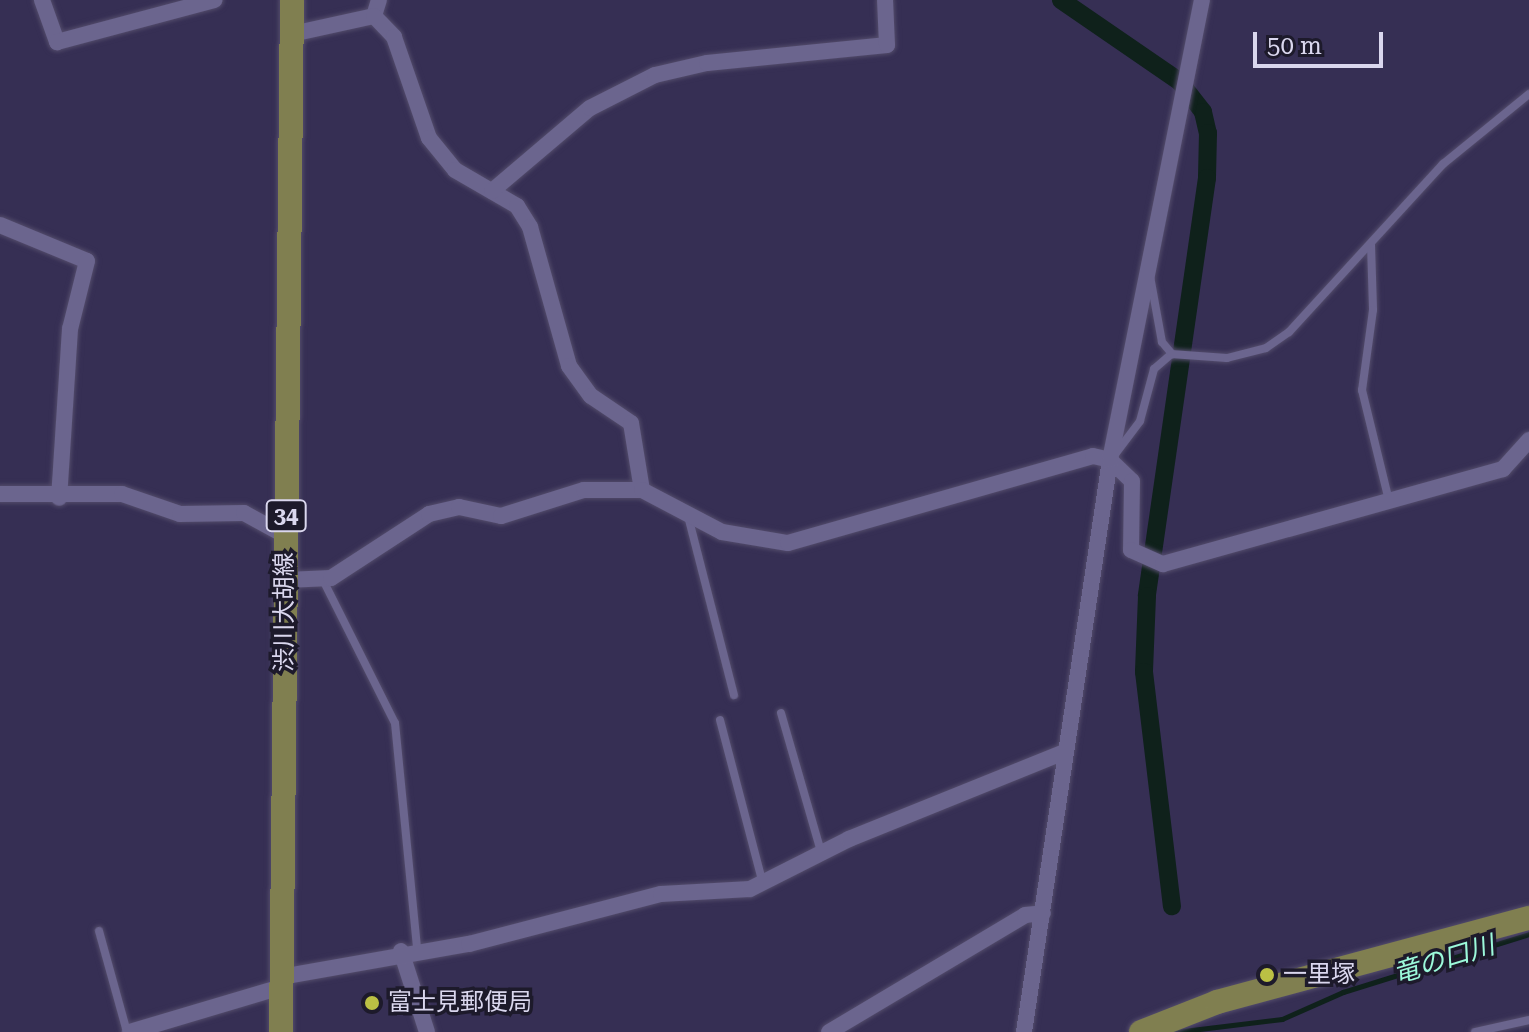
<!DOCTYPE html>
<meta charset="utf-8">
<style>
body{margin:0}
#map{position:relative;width:1529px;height:1032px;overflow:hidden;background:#362f54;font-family:"Roboto Serif","Noto Sans JP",serif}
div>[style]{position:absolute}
.stream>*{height:5px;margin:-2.5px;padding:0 2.5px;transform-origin:2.5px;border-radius:2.5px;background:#0f211b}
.canal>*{height:18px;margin:-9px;padding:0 9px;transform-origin:9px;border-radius:9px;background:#0f211b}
.roads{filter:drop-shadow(0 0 2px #534c6b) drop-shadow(0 0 2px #534c6b)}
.lane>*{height:8px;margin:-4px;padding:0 4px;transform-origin:4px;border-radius:4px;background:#6b658e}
.street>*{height:16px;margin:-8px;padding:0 8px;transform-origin:8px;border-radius:8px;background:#6b658e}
.primary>*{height:24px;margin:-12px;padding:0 12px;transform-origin:12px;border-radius:12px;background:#807f50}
.dots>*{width:22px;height:22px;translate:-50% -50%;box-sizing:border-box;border:4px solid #1d1a2b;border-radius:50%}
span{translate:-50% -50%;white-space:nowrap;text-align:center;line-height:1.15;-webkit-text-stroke:7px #1d1a2b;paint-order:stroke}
.shield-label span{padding:2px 6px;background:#1d1a2b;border:2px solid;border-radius:6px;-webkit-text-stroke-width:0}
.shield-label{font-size:22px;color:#dad7ee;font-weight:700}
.street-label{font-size:24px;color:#dad7ee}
.poi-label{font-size:24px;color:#dad7ee}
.left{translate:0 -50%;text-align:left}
.water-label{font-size:26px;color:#9cfadb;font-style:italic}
.scale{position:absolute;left:1253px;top:32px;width:130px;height:36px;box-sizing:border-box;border:4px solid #dad7ee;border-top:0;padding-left:10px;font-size:24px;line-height:28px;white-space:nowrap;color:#dad7ee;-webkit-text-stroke:6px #1d1a2b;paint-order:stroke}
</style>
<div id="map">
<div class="stream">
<i style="left:1175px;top:1032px;width:108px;rotate:-6.9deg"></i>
<i style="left:1282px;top:1019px;width:67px;rotate:-23.9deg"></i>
<i style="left:1343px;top:992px;width:195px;rotate:-17.3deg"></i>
</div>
<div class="canal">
<i style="left:1061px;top:0;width:143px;rotate:34.5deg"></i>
<i style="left:1179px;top:81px;width:39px;rotate:52deg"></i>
<i style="left:1203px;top:112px;width:22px;rotate:77deg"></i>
<i style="left:1208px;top:133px;width:45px;rotate:91.3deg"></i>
<i style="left:1207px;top:178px;width:422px;rotate:98.2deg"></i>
<i style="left:1147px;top:596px;width:76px;rotate:92.3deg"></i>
<i style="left:1144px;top:672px;width:236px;rotate:83.2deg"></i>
</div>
<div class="roads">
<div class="lane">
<i style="left:1371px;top:245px;width:65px;rotate:88.2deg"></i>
<i style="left:1373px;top:310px;width:81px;rotate:97.8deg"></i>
<i style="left:1362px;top:390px;width:114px;rotate:76.3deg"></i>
<i style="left:1150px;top:276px;width:67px;rotate:79.7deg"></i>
<i style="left:1162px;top:342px;width:16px;rotate:50deg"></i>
<i style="left:1116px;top:453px;width:40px;rotate:-53deg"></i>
<i style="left:1140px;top:421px;width:54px;rotate:-74.9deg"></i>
<i style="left:1154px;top:369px;width:23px;rotate:-41deg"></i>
<i style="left:1171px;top:354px;width:56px;rotate:4.1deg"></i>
<i style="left:1227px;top:358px;width:40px;rotate:-14.4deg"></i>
<i style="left:1266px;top:348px;width:28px;rotate:-35deg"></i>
<i style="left:1289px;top:332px;width:228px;rotate:-47.5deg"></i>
<i style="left:1443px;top:164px;width:111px;rotate:-39.1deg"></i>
<i style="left:688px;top:516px;width:185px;rotate:75.6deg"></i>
<i style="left:323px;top:580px;width:160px;rotate:63.3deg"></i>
<i style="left:395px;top:723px;width:227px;rotate:84.4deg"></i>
<i style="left:781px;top:713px;width:145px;rotate:73.9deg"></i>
<i style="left:720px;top:720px;width:170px;rotate:75.3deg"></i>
<i style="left:99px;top:931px;width:105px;rotate:74.5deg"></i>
<i style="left:1475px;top:1032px;width:55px;rotate:-12.5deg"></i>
</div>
<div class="street">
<i style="left:42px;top:0;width:45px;rotate:70.3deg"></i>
<i style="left:57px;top:42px;width:163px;rotate:-14.9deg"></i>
<i style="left:374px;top:16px;width:17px;rotate:-73deg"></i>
<i style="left:292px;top:34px;width:84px;rotate:-12.4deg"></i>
<i style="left:374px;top:16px;width:29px;rotate:46deg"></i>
<i style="left:394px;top:37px;width:107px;rotate:70.9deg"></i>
<i style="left:429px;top:138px;width:41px;rotate:50.9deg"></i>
<i style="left:455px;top:170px;width:72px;rotate:30.1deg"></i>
<i style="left:517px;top:206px;width:25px;rotate:58deg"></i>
<i style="left:530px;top:227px;width:144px;rotate:74.3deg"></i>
<i style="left:569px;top:366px;width:37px;rotate:54deg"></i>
<i style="left:591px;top:396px;width:48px;rotate:34deg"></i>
<i style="left:631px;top:423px;width:68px;rotate:80.7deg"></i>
<i style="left:492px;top:191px;width:128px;rotate:-40.3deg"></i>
<i style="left:590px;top:108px;width:73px;rotate:-26.9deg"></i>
<i style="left:655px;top:75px;width:53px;rotate:-13deg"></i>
<i style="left:707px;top:63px;width:181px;rotate:-5.7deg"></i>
<i style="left:887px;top:45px;width:45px;rotate:-92.5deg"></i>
<i style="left:0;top:225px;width:94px;rotate:22.5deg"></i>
<i style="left:87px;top:261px;width:70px;rotate:104deg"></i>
<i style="left:70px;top:329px;width:169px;rotate:93.7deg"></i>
<i style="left:0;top:494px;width:122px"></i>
<i style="left:122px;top:494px;width:61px;rotate:19deg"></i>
<i style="left:180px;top:514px;width:64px;rotate:-0.9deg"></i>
<i style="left:244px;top:513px;width:48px;rotate:28.7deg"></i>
<i style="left:286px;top:580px;width:45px;rotate:-2.5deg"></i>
<i style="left:331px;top:578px;width:117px;rotate:-33.1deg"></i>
<i style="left:429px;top:514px;width:31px;rotate:-13deg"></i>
<i style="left:459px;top:507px;width:43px;rotate:12.1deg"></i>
<i style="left:501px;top:516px;width:87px;rotate:-17.4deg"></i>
<i style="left:584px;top:490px;width:58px"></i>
<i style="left:642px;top:490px;width:90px;rotate:27.7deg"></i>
<i style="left:722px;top:532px;width:67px;rotate:9.5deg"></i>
<i style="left:788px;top:543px;width:317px;rotate:-15.9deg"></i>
<i style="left:1093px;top:456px;width:17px;rotate:13deg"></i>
<i style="left:1110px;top:460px;width:30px;rotate:44deg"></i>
<i style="left:1132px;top:481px;width:69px;rotate:90.8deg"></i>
<i style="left:1131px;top:550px;width:35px;rotate:24deg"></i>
<i style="left:1163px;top:564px;width:353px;rotate:-15.6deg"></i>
<i style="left:1503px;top:469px;width:39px;rotate:-48deg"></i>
<i style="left:401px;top:951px;width:85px;rotate:72.2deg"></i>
<i style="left:281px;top:977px;width:191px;rotate:-10deg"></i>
<i style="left:469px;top:944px;width:198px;rotate:-14.6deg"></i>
<i style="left:661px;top:894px;width:89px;rotate:-3.2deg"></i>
<i style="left:750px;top:889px;width:111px;rotate:-26.8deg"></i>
<i style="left:849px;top:839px;width:232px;rotate:-22deg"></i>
<i style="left:130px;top:1032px;width:158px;rotate:-16.6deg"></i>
<i style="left:829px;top:1032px;width:228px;rotate:-30.8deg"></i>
<i style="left:1025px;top:915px;width:18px;rotate:-6deg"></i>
<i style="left:1024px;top:1032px;width:578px;rotate:-81.45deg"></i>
<i style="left:1110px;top:460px;width:469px;rotate:-78.7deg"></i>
</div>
<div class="primary">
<i style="left:281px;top:1032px;width:1032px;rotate:-89.39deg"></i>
<i style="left:1141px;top:1032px;width:82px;rotate:-21.5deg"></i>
<i style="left:1217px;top:1002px;width:323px;rotate:-15.1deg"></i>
</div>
</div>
<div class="dots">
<i style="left:1267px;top:975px;background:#bbc044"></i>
<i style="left:372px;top:1003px;background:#bbc044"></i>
</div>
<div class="shield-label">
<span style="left:286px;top:516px">34</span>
</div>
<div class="street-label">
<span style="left:285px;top:612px;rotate:-90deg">渋川大胡線</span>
</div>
<div class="poi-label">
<span class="left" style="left:1283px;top:975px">一里塚</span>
<span class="left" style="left:388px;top:1003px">富士見郵便局</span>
</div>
<div class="water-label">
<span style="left:1444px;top:960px;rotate:-17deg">竜の口川</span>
</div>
<div class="scale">50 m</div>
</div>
